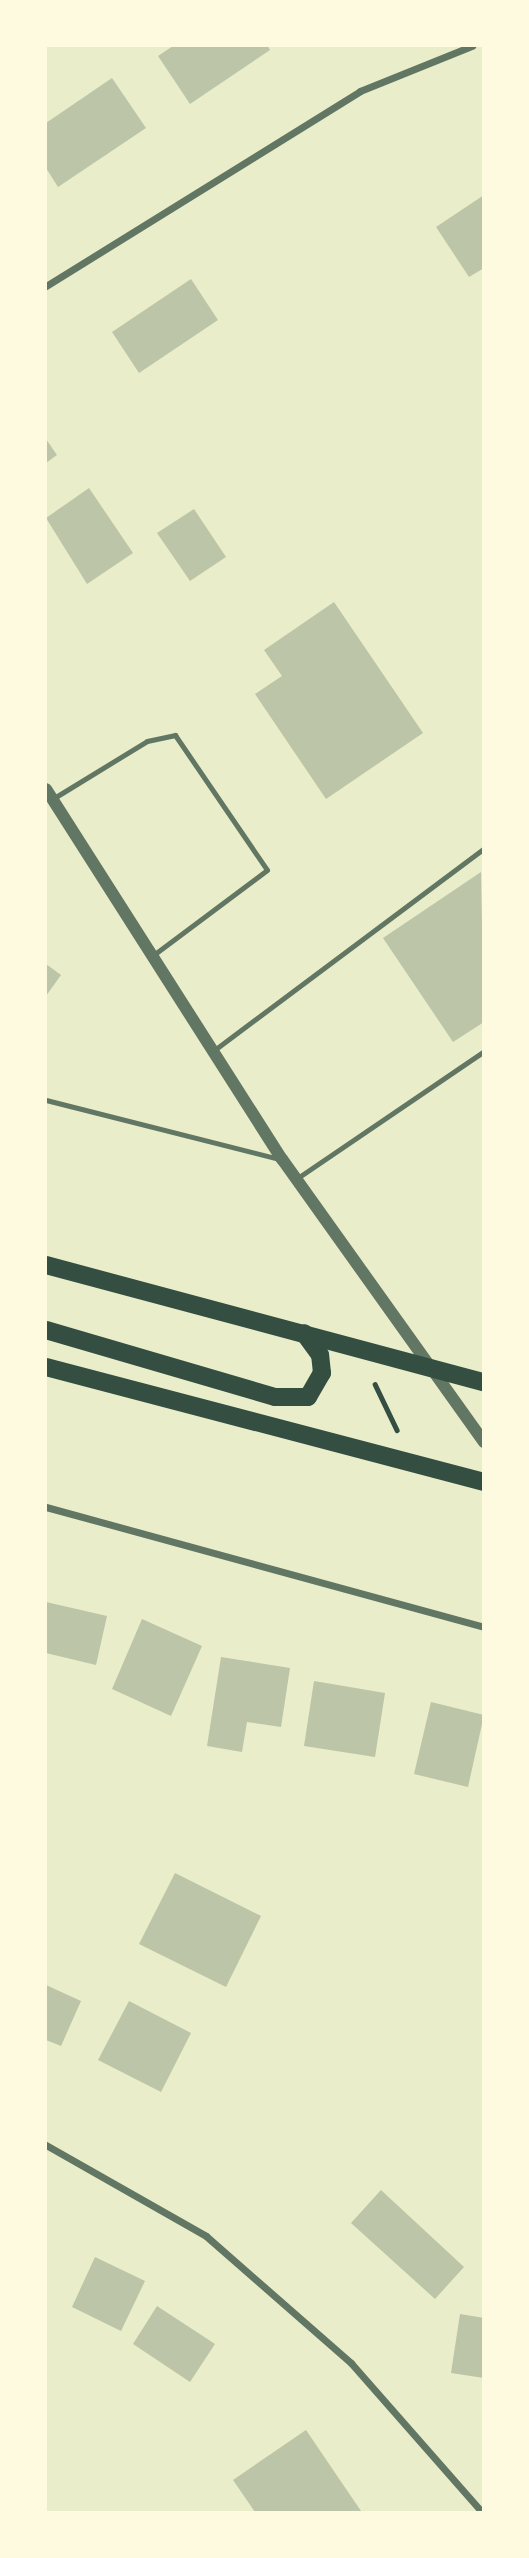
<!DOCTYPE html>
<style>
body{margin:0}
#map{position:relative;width:529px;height:2558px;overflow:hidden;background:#e9edc9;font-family:"Fira Sans",sans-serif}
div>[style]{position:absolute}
.building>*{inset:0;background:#bcc5a7}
.path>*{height:4.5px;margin:-2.25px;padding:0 2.25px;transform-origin:2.25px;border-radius:2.25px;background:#344e41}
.service>*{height:5px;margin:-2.5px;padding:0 2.5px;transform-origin:2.5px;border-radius:2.5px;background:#617663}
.minor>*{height:7px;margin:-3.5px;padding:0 3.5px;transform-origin:3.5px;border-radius:3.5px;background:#617663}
.tertiary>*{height:12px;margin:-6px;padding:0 6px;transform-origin:6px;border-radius:6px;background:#617663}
.primary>*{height:18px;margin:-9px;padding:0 9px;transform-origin:9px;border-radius:9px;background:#344e41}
span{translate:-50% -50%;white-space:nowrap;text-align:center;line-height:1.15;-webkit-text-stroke:5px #fefae0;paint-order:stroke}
.frame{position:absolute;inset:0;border:47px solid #fefae0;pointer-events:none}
</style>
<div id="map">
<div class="building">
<i style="clip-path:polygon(173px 46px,268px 46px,270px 50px,190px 104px,158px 56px)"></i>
<i style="clip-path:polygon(112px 78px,146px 128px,58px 187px,46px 168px,46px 123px)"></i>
<i style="clip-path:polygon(484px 195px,484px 268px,469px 277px,436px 227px)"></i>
<i style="clip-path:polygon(191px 279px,218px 320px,139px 373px,112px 332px)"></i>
<i style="clip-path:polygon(46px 439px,57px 455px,46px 463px)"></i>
<i style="clip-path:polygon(89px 488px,133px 553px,87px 584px,46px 518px)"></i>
<i style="clip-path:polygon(194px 509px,226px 557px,190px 581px,157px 533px)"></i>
<i style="clip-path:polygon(334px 602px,423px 733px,326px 799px,255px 694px,282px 676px,264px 650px)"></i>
<i style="clip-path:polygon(481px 872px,484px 1022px,453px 1042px,383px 938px)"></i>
<i style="clip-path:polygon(46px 964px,61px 975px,46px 996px)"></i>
<i style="clip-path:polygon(46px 1602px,107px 1616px,96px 1665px,46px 1653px)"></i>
<i style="clip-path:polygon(142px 1619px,202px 1646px,171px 1716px,112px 1689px)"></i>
<i style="clip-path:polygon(221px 1657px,290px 1668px,281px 1727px,247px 1722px,242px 1752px,207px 1746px)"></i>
<i style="clip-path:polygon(314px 1681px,385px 1693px,375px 1757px,304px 1746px)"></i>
<i style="clip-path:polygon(431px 1702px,484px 1715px,468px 1787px,414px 1774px)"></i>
<i style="clip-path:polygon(175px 1873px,261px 1916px,226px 1987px,139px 1944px)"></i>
<i style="clip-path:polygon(46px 1985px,81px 2001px,61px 2046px,46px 2040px)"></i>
<i style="clip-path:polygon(129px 2001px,191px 2033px,161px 2092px,98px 2060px)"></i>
<i style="clip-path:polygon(381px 2190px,464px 2267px,435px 2299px,351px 2223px)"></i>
<i style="clip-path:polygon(95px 2257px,145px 2281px,121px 2331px,72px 2307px)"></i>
<i style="clip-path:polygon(157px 2306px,215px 2344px,190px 2382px,133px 2344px)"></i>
<i style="clip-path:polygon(460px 2314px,484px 2318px,484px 2378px,451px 2373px)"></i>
<i style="clip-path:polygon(306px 2430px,361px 2511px,359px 2512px,255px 2512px,233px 2480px)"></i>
</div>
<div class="path">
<i style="left:375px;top:1384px;width:51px;rotate:64.4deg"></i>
</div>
<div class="service">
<i style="left:54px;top:798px;width:109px;rotate:-31.5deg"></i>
<i style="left:147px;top:741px;width:29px;rotate:-12deg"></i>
<i style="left:175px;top:735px;width:163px;rotate:55.7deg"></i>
<i style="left:267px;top:870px;width:144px;rotate:143.2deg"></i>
<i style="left:213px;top:1051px;width:339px;rotate:-36.8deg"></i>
<i style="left:46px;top:1100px;width:241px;rotate:14.2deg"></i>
<i style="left:296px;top:1179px;width:227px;rotate:-34.2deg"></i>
</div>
<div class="minor">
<i style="left:46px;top:286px;width:370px;rotate:-31.8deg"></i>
<i style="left:360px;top:91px;width:121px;rotate:-21.9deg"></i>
<i style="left:46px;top:1507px;width:454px;rotate:15.3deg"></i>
<i style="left:46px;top:2145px;width:184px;rotate:29.6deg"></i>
<i style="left:206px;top:2236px;width:193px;rotate:41.2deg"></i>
<i style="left:351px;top:2363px;width:198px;rotate:48.7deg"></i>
</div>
<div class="tertiary">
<i style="left:46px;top:789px;width:439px;rotate:57.5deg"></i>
<i style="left:282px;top:1159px;width:348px;rotate:54.5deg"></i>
</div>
<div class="primary">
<i style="left:46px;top:1265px;width:453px;rotate:15deg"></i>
<i style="left:46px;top:1330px;width:239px;rotate:16.3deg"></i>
<i style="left:275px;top:1397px;width:33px"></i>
<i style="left:308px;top:1397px;width:28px;rotate:-60deg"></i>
<i style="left:322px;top:1373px;width:18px;rotate:-96deg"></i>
<i style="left:320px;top:1355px;width:27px;rotate:-126deg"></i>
<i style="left:46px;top:1367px;width:453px;rotate:14.7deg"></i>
</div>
<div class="frame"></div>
</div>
